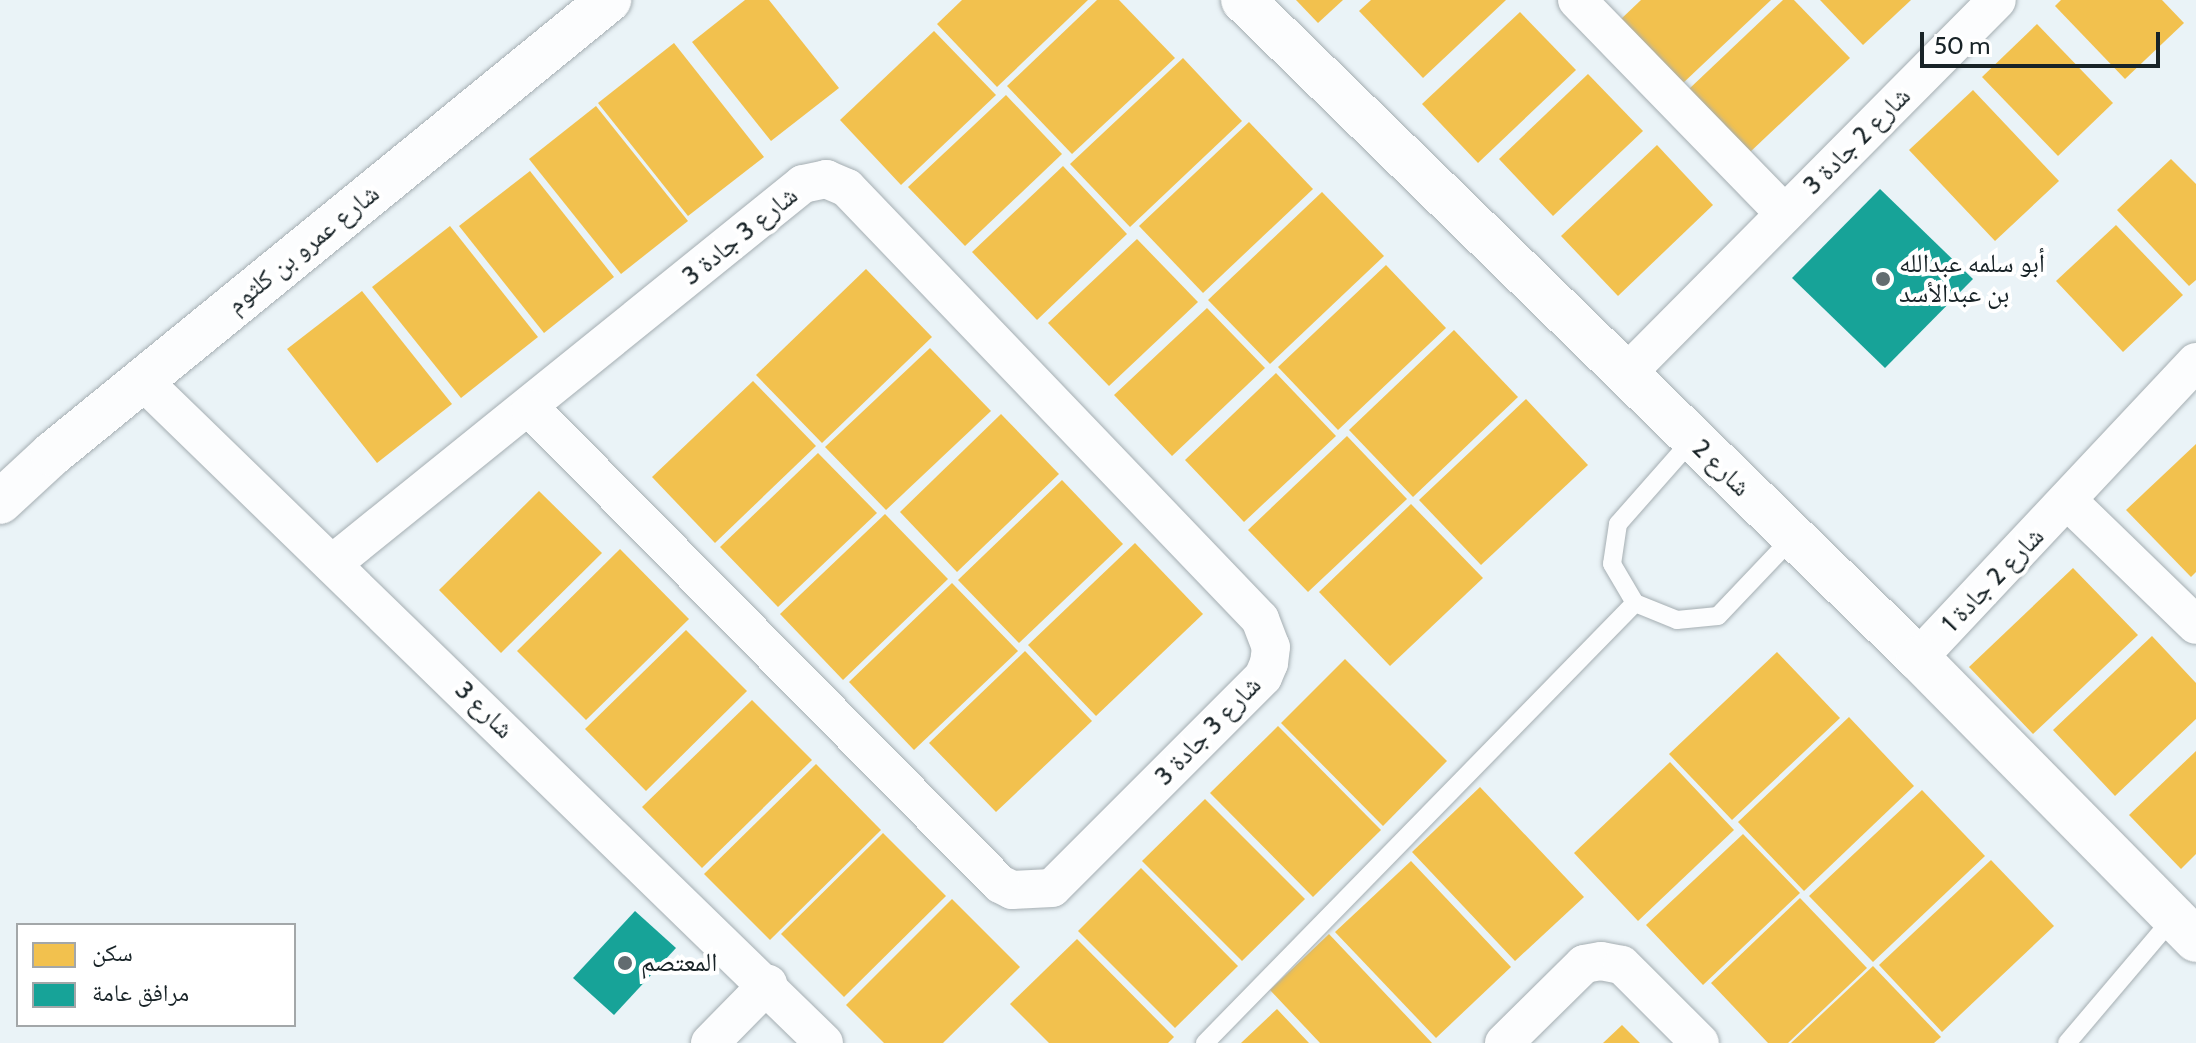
<!DOCTYPE html>
<meta charset="utf-8">
<style>
body{margin:0}
#map{position:relative;width:2196px;height:1043px;overflow:hidden;background:#eaf3f7;font-family:Cabin,"Noto Naskh Arabic",sans-serif}
div>[style]{position:absolute}
.homes>*{inset:0;background:#f2c14e}
.public>*{inset:0;background:#17a398}
.roads{filter:drop-shadow(0 0 2px #a5aeb2) drop-shadow(0 0 2px #a5aeb2)}
.lane>*{height:18px;margin:-9px;padding:0 9px;transform-origin:9px;border-radius:9px;background:#fcfdfe}
.street>*{height:38px;margin:-19px;padding:0 19px;transform-origin:19px;border-radius:19px;background:#fcfdfe}
.secondary>*{height:44px;margin:-22px;padding:0 22px;transform-origin:22px;border-radius:22px;background:#fcfdfe}
.dots>*{width:22px;height:22px;translate:-50% -50%;box-sizing:border-box;border:4px solid #fff;border-radius:50%}
span{translate:-50% -50%;white-space:nowrap;text-align:center;line-height:1.15;-webkit-text-stroke:8px #fff;paint-order:stroke}
.street-label{font-size:26px;color:#182327}
.poi-label{font-size:26px;color:#182327}
.left{translate:0 -50%;text-align:left}
.legend{position:absolute;left:16px;top:923px;width:280px;height:104px;box-sizing:border-box;background:#fff;border:2px solid #a3a7a9;margin:0;padding:10px 14px;list-style:none;font-size:24px;color:#182327}
.legend li{display:flex;align-items:center;gap:16px;height:40px}
.legend b{width:40px;border:2px solid #a3a7a9}
.scale{position:absolute;left:1920px;top:32px;width:240px;height:36px;box-sizing:border-box;border:4px solid #182327;border-top:0;padding-left:10px;font-size:24px;line-height:28px;white-space:nowrap;color:#182327;-webkit-text-stroke:6px #fff;paint-order:stroke}
</style>
<div id="map">
<div class="homes">
<i style="clip-path:polygon(745px 0,769px 0,839px 88px,771px 141px,692px 42px)"></i>
<i style="clip-path:polygon(962px 0,1088px 0,997px 87px,937px 24px)"></i>
<i style="clip-path:polygon(1097px 0,1119px 0,1175px 58px,1072px 154px,1007px 86px)"></i>
<i style="clip-path:polygon(1296px 0,1343px 0,1318px 23px)"></i>
<i style="clip-path:polygon(1371px 0,1506px 0,1423px 78px,1359px 11px)"></i>
<i style="clip-path:polygon(1641px 0,1771px 0,1682px 84px,1620px 20px)"></i>
<i style="clip-path:polygon(1783px 0,1794px 0,1850px 58px,1749px 153px,1689px 89px)"></i>
<i style="clip-path:polygon(1820px 0,1911px 0,1863px 45px)"></i>
<i style="clip-path:polygon(2061px 0,2162px 0,2184px 23px,2125px 79px,2055px 6px)"></i>
<i style="clip-path:polygon(1520px 12px,1576px 70px,1478px 163px,1422px 104px)"></i>
<i style="clip-path:polygon(2037px 24px,2113px 103px,2058px 156px,1982px 77px)"></i>
<i style="clip-path:polygon(934px 31px,996px 95px,901px 185px,840px 120px)"></i>
<i style="clip-path:polygon(674px 43px,764px 157px,688px 216px,598px 103px)"></i>
<i style="clip-path:polygon(1183px 58px,1242px 121px,1130px 227px,1070px 164px)"></i>
<i style="clip-path:polygon(1588px 74px,1643px 131px,1553px 216px,1499px 159px)"></i>
<i style="clip-path:polygon(1973px 90px,2059px 181px,1995px 241px,1909px 150px)"></i>
<i style="clip-path:polygon(1006px 95px,1062px 154px,965px 246px,908px 187px)"></i>
<i style="clip-path:polygon(596px 106px,688px 221px,621px 274px,529px 159px)"></i>
<i style="clip-path:polygon(1249px 122px,1313px 189px,1203px 293px,1139px 226px)"></i>
<i style="clip-path:polygon(1657px 145px,1713px 205px,1618px 296px,1561px 236px)"></i>
<i style="clip-path:polygon(2171px 159px,2196px 184px,2196px 280px,2189px 286px,2117px 210px)"></i>
<i style="clip-path:polygon(1063px 166px,1127px 234px,1037px 320px,972px 252px)"></i>
<i style="clip-path:polygon(530px 171px,614px 277px,544px 333px,459px 226px)"></i>
<i style="clip-path:polygon(1322px 192px,1384px 256px,1270px 364px,1208px 300px)"></i>
<i style="clip-path:polygon(2116px 225px,2183px 295px,2123px 352px,2056px 281px)"></i>
<i style="clip-path:polygon(450px 226px,538px 337px,461px 398px,372px 287px)"></i>
<i style="clip-path:polygon(1137px 239px,1198px 302px,1109px 386px,1048px 323px)"></i>
<i style="clip-path:polygon(1386px 265px,1446px 328px,1338px 430px,1278px 367px)"></i>
<i style="clip-path:polygon(866px 269px,932px 337px,822px 443px,756px 375px)"></i>
<i style="clip-path:polygon(362px 291px,452px 404px,377px 463px,287px 349px)"></i>
<i style="clip-path:polygon(1207px 308px,1265px 368px,1172px 456px,1114px 395px)"></i>
<i style="clip-path:polygon(1454px 330px,1518px 397px,1413px 497px,1349px 430px)"></i>
<i style="clip-path:polygon(930px 348px,991px 411px,886px 510px,825px 447px)"></i>
<i style="clip-path:polygon(1276px 373px,1336px 436px,1244px 522px,1185px 460px)"></i>
<i style="clip-path:polygon(753px 381px,816px 446px,715px 543px,652px 477px)"></i>
<i style="clip-path:polygon(1526px 399px,1588px 465px,1481px 565px,1419px 500px)"></i>
<i style="clip-path:polygon(1001px 414px,1059px 474px,957px 572px,900px 512px)"></i>
<i style="clip-path:polygon(1347px 436px,1407px 499px,1308px 592px,1248px 530px)"></i>
<i style="clip-path:polygon(2196px 444px,2196px 572px,2191px 577px,2126px 510px)"></i>
<i style="clip-path:polygon(818px 453px,877px 513px,778px 607px,720px 547px)"></i>
<i style="clip-path:polygon(1062px 480px,1123px 544px,1019px 643px,958px 580px)"></i>
<i style="clip-path:polygon(539px 491px,602px 553px,501px 653px,439px 590px)"></i>
<i style="clip-path:polygon(1411px 504px,1483px 578px,1390px 666px,1319px 592px)"></i>
<i style="clip-path:polygon(885px 514px,948px 579px,843px 680px,780px 614px)"></i>
<i style="clip-path:polygon(1135px 543px,1203px 614px,1096px 716px,1028px 645px)"></i>
<i style="clip-path:polygon(620px 549px,689px 619px,586px 720px,517px 651px)"></i>
<i style="clip-path:polygon(2073px 568px,2138px 635px,2033px 734px,1969px 667px)"></i>
<i style="clip-path:polygon(952px 583px,1018px 651px,914px 750px,849px 682px)"></i>
<i style="clip-path:polygon(686px 630px,747px 691px,646px 791px,585px 729px)"></i>
<i style="clip-path:polygon(2152px 636px,2196px 683px,2196px 719px,2115px 796px,2053px 730px)"></i>
<i style="clip-path:polygon(1025px 651px,1092px 721px,996px 812px,929px 743px)"></i>
<i style="clip-path:polygon(1777px 652px,1840px 718px,1732px 820px,1669px 754px)"></i>
<i style="clip-path:polygon(1345px 659px,1447px 761px,1383px 826px,1281px 723px)"></i>
<i style="clip-path:polygon(752px 700px,812px 760px,702px 868px,642px 807px)"></i>
<i style="clip-path:polygon(1849px 717px,1914px 786px,1804px 891px,1738px 822px)"></i>
<i style="clip-path:polygon(1278px 726px,1381px 830px,1313px 897px,1210px 793px)"></i>
<i style="clip-path:polygon(2196px 751px,2196px 854px,2181px 869px,2129px 815px)"></i>
<i style="clip-path:polygon(1670px 762px,1734px 830px,1638px 921px,1574px 853px)"></i>
<i style="clip-path:polygon(816px 764px,881px 830px,770px 940px,704px 874px)"></i>
<i style="clip-path:polygon(1480px 787px,1584px 897px,1515px 961px,1412px 852px)"></i>
<i style="clip-path:polygon(1922px 790px,1985px 856px,1873px 962px,1809px 896px)"></i>
<i style="clip-path:polygon(1205px 799px,1305px 899px,1242px 961px,1142px 861px)"></i>
<i style="clip-path:polygon(883px 833px,946px 896px,844px 997px,781px 934px)"></i>
<i style="clip-path:polygon(1743px 834px,1800px 893px,1703px 985px,1646px 925px)"></i>
<i style="clip-path:polygon(1991px 860px,2054px 926px,1942px 1032px,1879px 965px)"></i>
<i style="clip-path:polygon(1411px 861px,1511px 967px,1436px 1038px,1335px 932px)"></i>
<i style="clip-path:polygon(1141px 868px,1238px 966px,1175px 1028px,1078px 931px)"></i>
<i style="clip-path:polygon(1800px 898px,1867px 968px,1788px 1043px,1768px 1043px,1711px 983px)"></i>
<i style="clip-path:polygon(952px 899px,1020px 967px,943px 1043px,884px 1043px,846px 1005px)"></i>
<i style="clip-path:polygon(1329px 934px,1432px 1043px,1320px 1043px,1270px 990px)"></i>
<i style="clip-path:polygon(1077px 939px,1174px 1037px,1168px 1043px,1049px 1043px,1010px 1004px)"></i>
<i style="clip-path:polygon(1873px 966px,1941px 1037px,1934px 1043px,1791px 1043px)"></i>
<i style="clip-path:polygon(1277px 1009px,1309px 1043px,1241px 1043px)"></i>
<i style="clip-path:polygon(1622px 1025px,1640px 1043px,1603px 1043px)"></i>
</div>
<div class="public">
<i style="clip-path:polygon(1880px 189px,1973px 279px,1885px 368px,1792px 278px)"></i>
<i style="clip-path:polygon(635px 911px,676px 948px,614px 1015px,573px 978px)"></i>
</div>
<div class="roads">
<div class="lane">
<i style="left:1692px;top:440px;width:112px;rotate:131.4deg"></i>
<i style="left:1618px;top:524px;width:40px;rotate:98.5deg"></i>
<i style="left:1612px;top:564px;width:45px;rotate:59.5deg"></i>
<i style="left:1635px;top:603px;width:45px;rotate:22deg"></i>
<i style="left:1677px;top:620px;width:41px;rotate:-5.6deg"></i>
<i style="left:1718px;top:616px;width:109px;rotate:-46.5deg"></i>
<i style="left:1205px;top:1043px;width:615px;rotate:-45.66deg"></i>
<i style="left:2067px;top:1043px;width:165px;rotate:-49.7deg"></i>
</div>
<div class="street">
<i style="left:1577px;top:0;width:298px;rotate:45.8deg"></i>
<i style="left:1627px;top:373px;width:525px;rotate:-45.23deg"></i>
<i style="left:142px;top:380px;width:951px;rotate:44.19deg"></i>
<i style="left:2068px;top:501px;width:178px;rotate:44.1deg"></i>
<i style="left:332px;top:564px;width:605px;rotate:-38.9deg"></i>
<i style="left:803px;top:184px;width:24px;rotate:-12deg"></i>
<i style="left:826px;top:179px;width:23px;rotate:23deg"></i>
<i style="left:847px;top:188px;width:597px;rotate:46.22deg"></i>
<i style="left:1260px;top:619px;width:30px;rotate:69deg"></i>
<i style="left:1271px;top:647px;width:16px;rotate:97deg"></i>
<i style="left:1269px;top:663px;width:15px;rotate:113deg"></i>
<i style="left:1263px;top:677px;width:298px;rotate:135deg"></i>
<i style="left:1052px;top:888px;width:40px;rotate:177.1deg"></i>
<i style="left:1012px;top:890px;width:13px;rotate:-153deg"></i>
<i style="left:1000px;top:884px;width:668px;rotate:-134.64deg"></i>
<i style="left:1918px;top:658px;width:406px;rotate:-46.8deg"></i>
<i style="left:710px;top:1043px;width:83px;rotate:-45.5deg"></i>
<i style="left:1504px;top:1043px;width:112px;rotate:-44.6deg"></i>
<i style="left:1584px;top:964px;width:17px;rotate:-10deg"></i>
<i style="left:1601px;top:961px;width:21px;rotate:11deg"></i>
<i style="left:1622px;top:965px;width:110px;rotate:45deg"></i>
</div>
<div class="secondary">
<i style="left:1243px;top:0;width:943px;rotate:44.27deg"></i>
<i style="left:1918px;top:658px;width:396px;rotate:45.4deg"></i>
<i style="left:0;top:502px;width:71px;rotate:-42.7deg"></i>
<i style="left:52px;top:454px;width:719px;rotate:-39.18deg"></i>
</div>
</div>
<div class="dots">
<i style="left:1883px;top:279px;background:#626c70"></i>
<i style="left:625px;top:963px;background:#626c70"></i>
</div>
<div class="street-label">
<span style="left:1857px;top:141px;rotate:-45deg">شارع 2 جادة 3</span>
<span style="left:740px;top:236px;rotate:-39deg">شارع 3 جادة 3</span>
<span style="left:303px;top:249px;rotate:-39deg">شارع عمرو بن كلثوم</span>
<span style="left:1721px;top:468px;rotate:44deg">شارع 2</span>
<span style="left:1993px;top:580px;rotate:-46deg">شارع 2 جادة 1</span>
<span style="left:484px;top:710px;rotate:44deg">شارع 3</span>
<span style="left:1208px;top:731px;rotate:-46deg">شارع 3 جادة 3</span>
</div>
<div class="poi-label">
<span class="left" style="left:1899px;top:279px">أبو سلمه عبدالله<br>بن عبدالأسد</span>
<span class="left" style="left:641px;top:963px">المعتصم</span>
</div>
<ul class="legend">
<li><b style="height:22px;background:#f2c14e"></b>سكن</li>
<li><b style="height:22px;background:#17a398"></b>مرافق عامة</li>
</ul>
<div class="scale">50 m</div>
</div>
